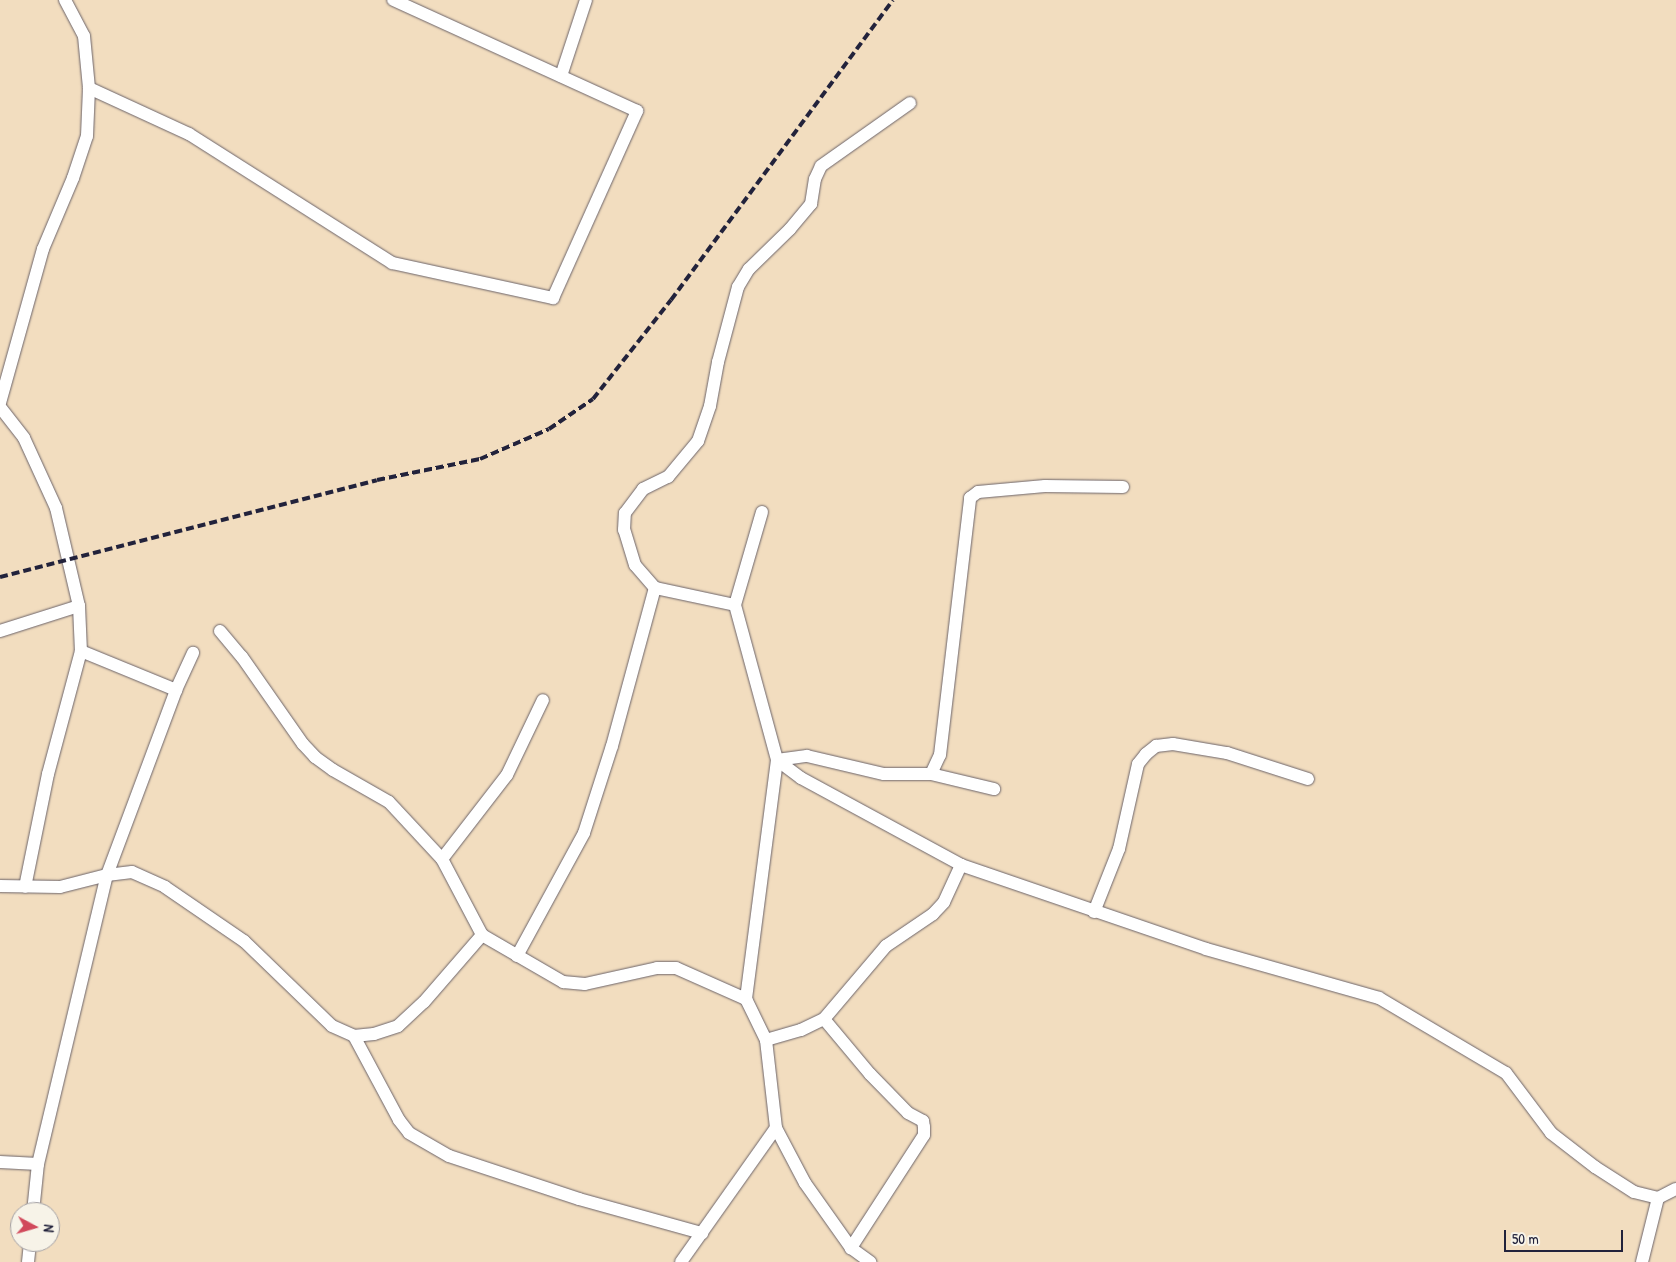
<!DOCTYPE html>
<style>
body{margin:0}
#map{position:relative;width:1676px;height:1262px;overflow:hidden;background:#f2ddbf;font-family:"Patrick Hand",sans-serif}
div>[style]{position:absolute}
.roads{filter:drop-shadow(0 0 1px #6b6369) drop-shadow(0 0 1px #6b6369)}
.minor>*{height:12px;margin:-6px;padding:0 6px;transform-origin:6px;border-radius:6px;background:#fff}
.rail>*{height:4px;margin-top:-2px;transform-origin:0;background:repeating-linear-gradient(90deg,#22223b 0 8px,transparent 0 12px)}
span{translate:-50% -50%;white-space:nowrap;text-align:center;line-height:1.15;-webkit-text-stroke:5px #f7f3e8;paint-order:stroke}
.north{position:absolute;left:10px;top:1202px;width:50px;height:50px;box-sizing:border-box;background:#f7f3e8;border:1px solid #a29fa3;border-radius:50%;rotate:96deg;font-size:14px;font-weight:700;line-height:20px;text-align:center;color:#22223b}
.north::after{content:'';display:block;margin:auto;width:18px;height:22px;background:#d1495b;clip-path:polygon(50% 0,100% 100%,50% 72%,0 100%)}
.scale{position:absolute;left:1504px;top:1230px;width:119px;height:22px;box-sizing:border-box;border:2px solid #22223b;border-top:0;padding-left:6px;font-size:15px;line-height:18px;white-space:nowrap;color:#22223b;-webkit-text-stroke:4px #f7f3e8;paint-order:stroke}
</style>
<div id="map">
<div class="roads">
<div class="minor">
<i style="left:561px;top:76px;width:80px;rotate:-71.8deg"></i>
<i style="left:89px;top:88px;width:110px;rotate:24.7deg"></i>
<i style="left:189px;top:134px;width:241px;rotate:32.4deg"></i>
<i style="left:392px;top:263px;width:165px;rotate:12.3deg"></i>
<i style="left:553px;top:298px;width:205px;rotate:-65.8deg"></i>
<i style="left:637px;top:111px;width:268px;rotate:-155.5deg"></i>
<i style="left:0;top:403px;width:160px;rotate:-74.4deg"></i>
<i style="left:43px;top:249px;width:77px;rotate:-67.1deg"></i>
<i style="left:73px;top:178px;width:44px;rotate:-71.6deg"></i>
<i style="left:87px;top:136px;width:48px;rotate:-87.6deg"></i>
<i style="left:89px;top:88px;width:52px;rotate:-95.5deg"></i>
<i style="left:84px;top:36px;width:41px;rotate:-117.8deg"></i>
<i style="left:0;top:407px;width:39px;rotate:52deg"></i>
<i style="left:24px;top:438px;width:77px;rotate:65.4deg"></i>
<i style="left:56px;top:508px;width:101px;rotate:76.8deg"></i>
<i style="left:79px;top:606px;width:45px;rotate:87.5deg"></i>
<i style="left:81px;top:651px;width:127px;rotate:105deg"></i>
<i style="left:48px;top:774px;width:115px;rotate:101.5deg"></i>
<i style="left:762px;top:512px;width:97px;rotate:106.2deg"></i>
<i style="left:735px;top:605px;width:161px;rotate:74.8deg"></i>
<i style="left:777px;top:760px;width:241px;rotate:97.4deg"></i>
<i style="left:746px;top:999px;width:46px;rotate:64deg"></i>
<i style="left:766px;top:1040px;width:89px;rotate:83.5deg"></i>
<i style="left:776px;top:1128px;width:62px;rotate:62.2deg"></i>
<i style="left:805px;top:1183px;width:80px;rotate:54.7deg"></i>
<i style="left:851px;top:1248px;width:24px;rotate:36deg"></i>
<i style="left:735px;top:605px;width:82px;rotate:-168deg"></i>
<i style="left:655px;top:588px;width:30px;rotate:-131deg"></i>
<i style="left:635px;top:565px;width:37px;rotate:-107deg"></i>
<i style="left:624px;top:530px;width:17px;rotate:-87deg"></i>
<i style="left:625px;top:513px;width:30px;rotate:-53deg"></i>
<i style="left:643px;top:489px;width:28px;rotate:-26deg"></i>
<i style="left:668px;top:477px;width:47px;rotate:-50.2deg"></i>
<i style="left:698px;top:441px;width:37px;rotate:-71deg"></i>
<i style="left:710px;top:406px;width:45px;rotate:-79.7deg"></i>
<i style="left:718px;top:362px;width:78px;rotate:-75.1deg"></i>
<i style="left:738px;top:287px;width:21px;rotate:-59deg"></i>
<i style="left:749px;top:269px;width:57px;rotate:-44.3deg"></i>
<i style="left:790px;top:229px;width:33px;rotate:-50deg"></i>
<i style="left:811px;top:204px;width:25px;rotate:-81deg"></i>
<i style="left:815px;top:179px;width:14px;rotate:-65deg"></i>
<i style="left:821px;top:166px;width:109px;rotate:-35.3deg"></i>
<i style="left:0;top:631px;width:83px;rotate:-17.6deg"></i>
<i style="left:220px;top:631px;width:34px;rotate:50deg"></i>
<i style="left:242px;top:657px;width:106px;rotate:55deg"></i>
<i style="left:303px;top:744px;width:18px;rotate:47deg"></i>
<i style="left:315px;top:757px;width:22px;rotate:36deg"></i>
<i style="left:333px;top:770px;width:64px;rotate:29.7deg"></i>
<i style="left:389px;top:802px;width:78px;rotate:47.1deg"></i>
<i style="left:442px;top:859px;width:86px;rotate:62.2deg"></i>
<i style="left:482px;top:935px;width:94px;rotate:30.1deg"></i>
<i style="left:563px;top:982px;width:22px;rotate:5deg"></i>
<i style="left:585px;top:984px;width:74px;rotate:-12.5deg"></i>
<i style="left:657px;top:968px;width:19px"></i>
<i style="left:676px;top:968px;width:77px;rotate:23.9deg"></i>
<i style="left:81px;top:651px;width:103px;rotate:22.3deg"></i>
<i style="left:777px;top:760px;width:30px;rotate:37deg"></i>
<i style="left:801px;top:778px;width:182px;rotate:28.5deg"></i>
<i style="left:961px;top:865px;width:259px;rotate:18.9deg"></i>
<i style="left:1206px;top:949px;width:180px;rotate:15.8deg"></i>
<i style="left:1379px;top:998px;width:147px;rotate:30.6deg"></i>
<i style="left:1506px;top:1073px;width:75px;rotate:53.1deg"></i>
<i style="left:1551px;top:1133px;width:56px;rotate:37.7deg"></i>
<i style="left:1595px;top:1167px;width:46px;rotate:32.7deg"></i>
<i style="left:1634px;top:1192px;width:25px;rotate:14deg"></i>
<i style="left:777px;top:760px;width:30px;rotate:-8deg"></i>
<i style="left:807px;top:756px;width:79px;rotate:13.2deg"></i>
<i style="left:884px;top:774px;width:47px"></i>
<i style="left:931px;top:774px;width:65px;rotate:13.4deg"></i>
<i style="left:931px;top:774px;width:21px;rotate:-65deg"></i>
<i style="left:940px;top:755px;width:259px;rotate:-83.3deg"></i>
<i style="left:970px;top:498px;width:10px;rotate:-37deg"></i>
<i style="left:978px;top:492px;width:67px;rotate:-5.1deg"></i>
<i style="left:1045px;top:486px;width:78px;rotate:0.7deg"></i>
<i style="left:442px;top:859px;width:106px;rotate:-52.3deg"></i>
<i style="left:507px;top:775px;width:83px;rotate:-64.4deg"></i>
<i style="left:0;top:886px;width:60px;rotate:1deg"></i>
<i style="left:60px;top:887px;width:49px;rotate:-14.3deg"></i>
<i style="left:107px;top:875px;width:25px;rotate:-7deg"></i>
<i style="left:132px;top:872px;width:36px;rotate:24deg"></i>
<i style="left:165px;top:887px;width:96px;rotate:34.4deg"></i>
<i style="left:244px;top:941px;width:122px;rotate:44deg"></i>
<i style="left:332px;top:1026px;width:24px;rotate:24deg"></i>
<i style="left:354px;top:1036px;width:20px;rotate:-6deg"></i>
<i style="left:374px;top:1034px;width:25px;rotate:-18deg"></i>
<i style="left:398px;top:1026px;width:35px;rotate:-43deg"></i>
<i style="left:424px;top:1002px;width:89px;rotate:-49.1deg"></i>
<i style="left:1094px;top:912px;width:68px;rotate:-68.4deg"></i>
<i style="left:1119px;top:849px;width:87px;rotate:-77.4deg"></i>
<i style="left:1138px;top:764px;width:13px;rotate:-51deg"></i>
<i style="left:1146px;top:754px;width:13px;rotate:-39deg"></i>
<i style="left:1156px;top:746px;width:17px;rotate:-7deg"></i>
<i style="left:1173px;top:744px;width:55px;rotate:9.5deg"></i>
<i style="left:1227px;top:753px;width:85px;rotate:17.8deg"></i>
<i style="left:517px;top:956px;width:140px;rotate:-61.4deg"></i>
<i style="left:584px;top:833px;width:91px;rotate:-72.2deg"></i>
<i style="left:612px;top:746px;width:164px;rotate:-74.8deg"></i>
<i style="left:824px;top:1019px;width:72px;rotate:50.1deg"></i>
<i style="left:870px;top:1074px;width:54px;rotate:45.7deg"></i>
<i style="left:908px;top:1113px;width:17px;rotate:28deg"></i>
<i style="left:923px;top:1121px;width:6px;rotate:81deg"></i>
<i style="left:924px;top:1127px;width:8px;rotate:90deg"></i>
<i style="left:924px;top:1135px;width:135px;rotate:122.9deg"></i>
<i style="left:354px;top:1036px;width:95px;rotate:61.8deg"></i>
<i style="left:399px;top:1120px;width:16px;rotate:52deg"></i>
<i style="left:409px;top:1133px;width:46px;rotate:29.9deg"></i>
<i style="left:449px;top:1156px;width:137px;rotate:18.3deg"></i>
<i style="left:579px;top:1199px;width:128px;rotate:15.5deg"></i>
<i style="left:766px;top:1040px;width:36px;rotate:-16deg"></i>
<i style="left:801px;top:1030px;width:25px;rotate:-26deg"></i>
<i style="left:824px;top:1019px;width:96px;rotate:-49.7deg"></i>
<i style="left:886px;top:946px;width:57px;rotate:-34.2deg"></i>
<i style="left:933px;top:914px;width:16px;rotate:-47deg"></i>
<i style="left:944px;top:902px;width:41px;rotate:-65.3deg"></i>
<i style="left:0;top:1162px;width:38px;rotate:3deg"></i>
<i style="left:33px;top:1212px;width:48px;rotate:-84.1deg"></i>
<i style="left:38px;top:1164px;width:297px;rotate:-76.6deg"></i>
<i style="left:107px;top:875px;width:197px;rotate:-69.5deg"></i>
<i style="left:176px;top:690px;width:41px;rotate:-65.3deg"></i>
<i style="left:28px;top:1262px;width:20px;rotate:-84deg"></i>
<i style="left:681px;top:1262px;width:164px;rotate:-54.7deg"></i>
<i style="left:1642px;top:1262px;width:66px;rotate:-76deg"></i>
<i style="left:1658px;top:1198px;width:20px;rotate:-27deg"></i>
</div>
</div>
<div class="rail">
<i style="left:0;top:577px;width:389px;rotate:-14.4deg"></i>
<i style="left:377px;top:480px;width:105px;rotate:-11.5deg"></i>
<i style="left:480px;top:459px;width:75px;rotate:-23.5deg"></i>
<i style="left:549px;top:429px;width:53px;rotate:-34.3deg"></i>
<i style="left:593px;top:399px;width:126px;rotate:-51.8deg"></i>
<i style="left:671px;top:300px;width:373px;rotate:-53.5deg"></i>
</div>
<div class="north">N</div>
<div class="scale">50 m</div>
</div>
